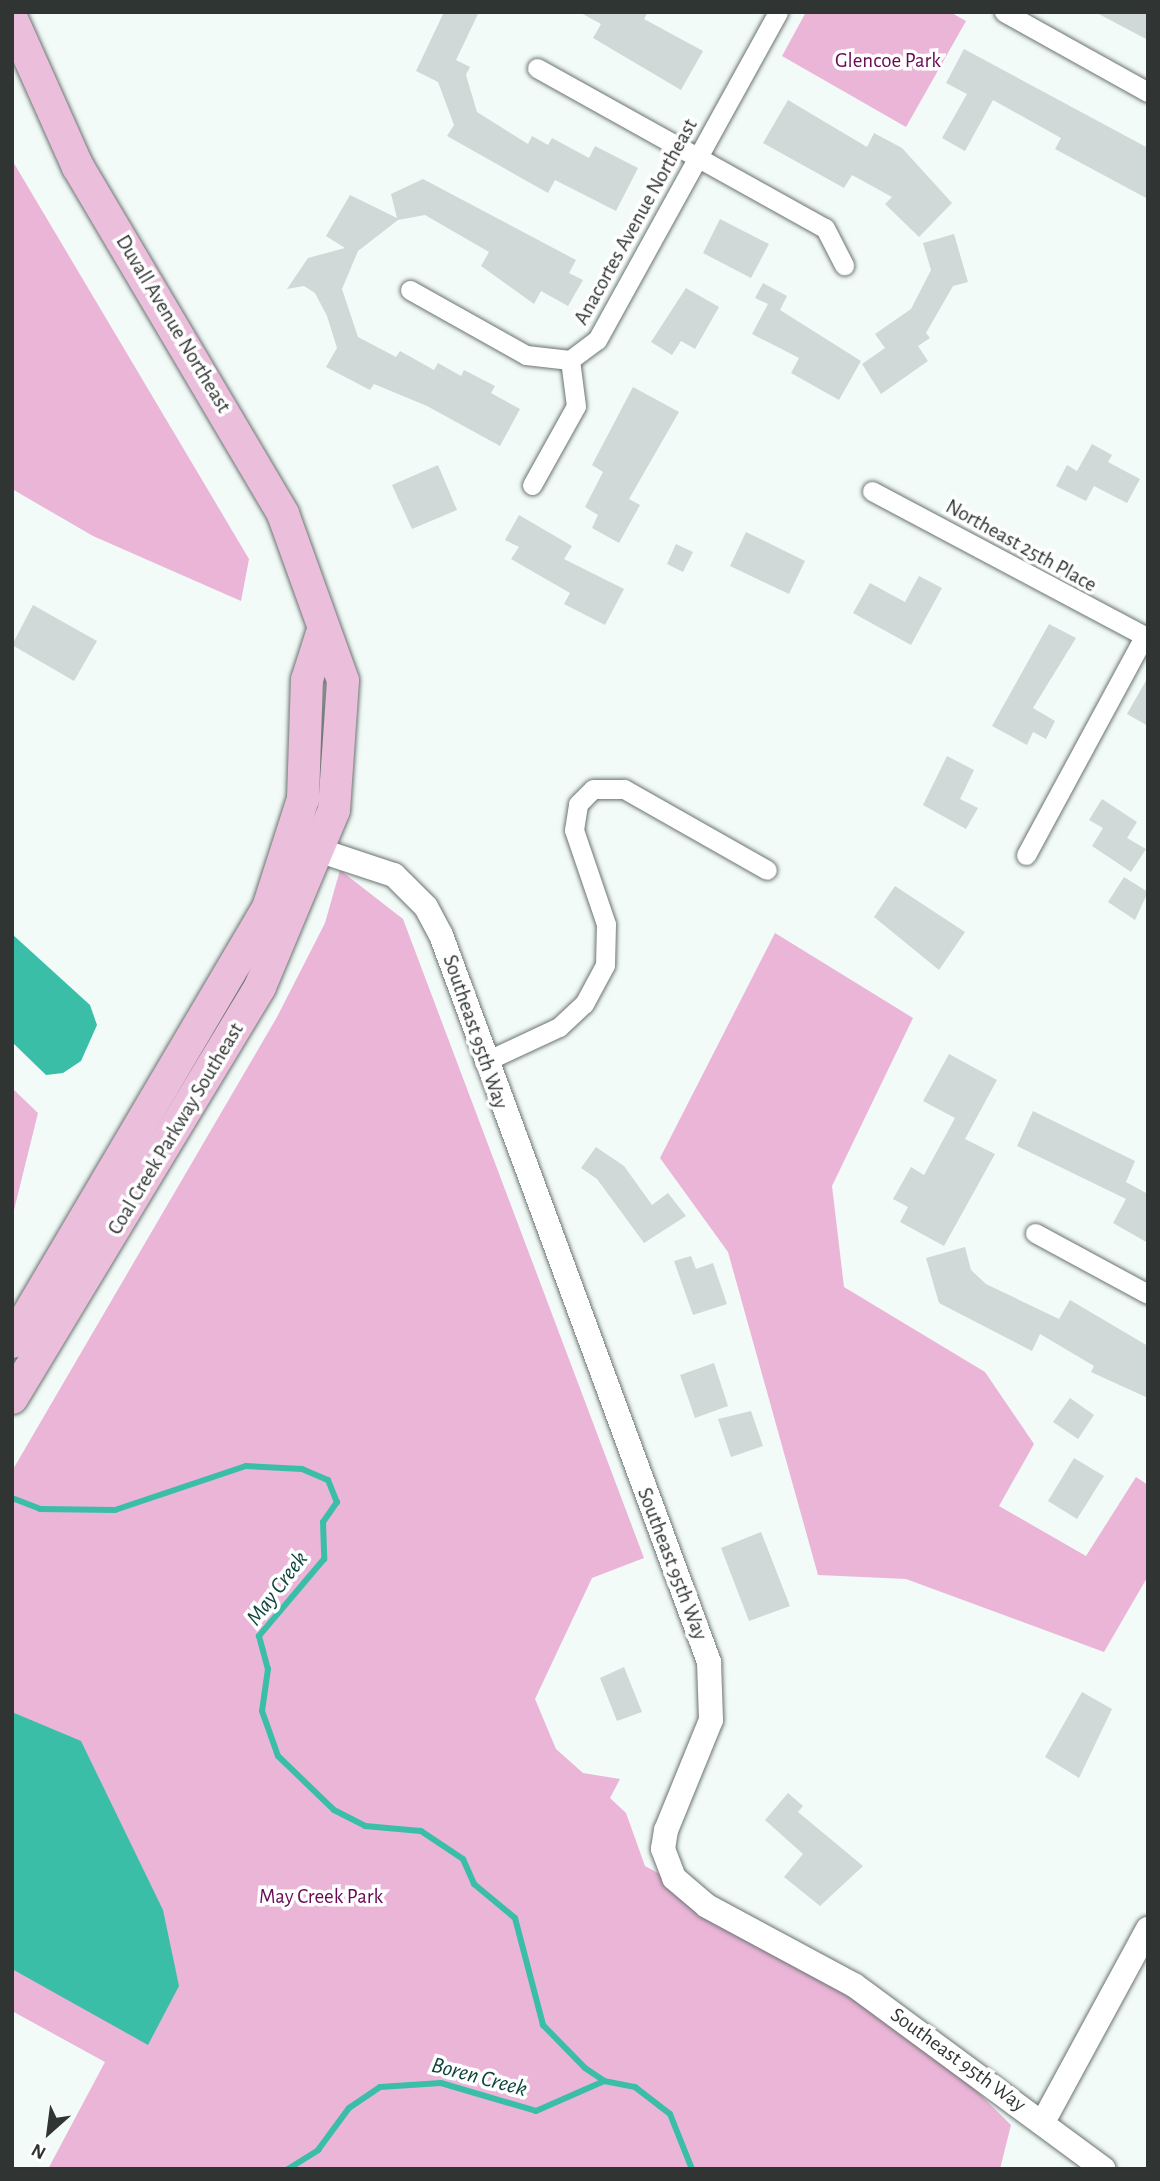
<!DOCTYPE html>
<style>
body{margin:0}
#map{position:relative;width:1160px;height:2181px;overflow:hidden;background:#f2fbf8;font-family:"Alegreya Sans",sans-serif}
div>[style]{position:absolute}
.green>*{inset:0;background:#ebb5d8}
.water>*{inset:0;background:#3bbea8}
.stream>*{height:6px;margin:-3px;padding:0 3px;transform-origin:3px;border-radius:3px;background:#3bbea8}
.building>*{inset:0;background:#d0d9d7}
.roads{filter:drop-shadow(0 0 2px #6c7472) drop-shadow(0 0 2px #6c7472)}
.minor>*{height:19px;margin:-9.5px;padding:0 9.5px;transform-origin:9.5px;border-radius:9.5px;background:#fff}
.tertiary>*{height:24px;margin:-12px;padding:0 12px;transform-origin:12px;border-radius:12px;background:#fff}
.primary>*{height:32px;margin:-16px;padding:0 16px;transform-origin:16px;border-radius:16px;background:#ebbedc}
span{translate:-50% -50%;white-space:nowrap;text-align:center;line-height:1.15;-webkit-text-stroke:7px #fff;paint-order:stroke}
.park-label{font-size:21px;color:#690955}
.street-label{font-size:21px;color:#303433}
.water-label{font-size:23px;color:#0d463c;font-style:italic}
.frame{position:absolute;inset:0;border:14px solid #303433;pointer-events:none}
.north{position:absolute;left:14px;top:2097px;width:70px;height:70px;-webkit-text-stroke:5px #fff;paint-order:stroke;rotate:208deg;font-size:19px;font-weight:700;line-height:28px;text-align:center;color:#303433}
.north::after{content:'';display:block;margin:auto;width:24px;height:32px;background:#303433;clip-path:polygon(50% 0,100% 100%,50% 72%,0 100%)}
</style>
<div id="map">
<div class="green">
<i style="clip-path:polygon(806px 12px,950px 12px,966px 21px,906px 127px,782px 56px)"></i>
<i style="clip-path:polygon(12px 160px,249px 559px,241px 601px,93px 536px,12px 489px)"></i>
<i style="clip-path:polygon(340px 870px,403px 919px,644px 1558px,592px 1578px,535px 1699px,556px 1749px,583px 1773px,620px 1779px,610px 1798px,626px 1813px,645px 1866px,878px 1993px,1011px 2125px,1000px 2169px,48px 2169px,105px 2062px,12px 2011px,12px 1471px,277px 1017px,325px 923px)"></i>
<i style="clip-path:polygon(775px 933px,913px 1018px,832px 1186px,844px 1287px,985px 1372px,1034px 1444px,999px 1506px,1086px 1556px,1136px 1477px,1148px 1485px,1148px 1576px,1104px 1652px,906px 1579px,818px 1575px,728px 1252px,660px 1158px)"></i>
<i style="clip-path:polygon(12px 1088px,38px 1113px,12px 1218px)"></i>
</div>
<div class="water">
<i style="clip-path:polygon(12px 934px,90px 1005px,97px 1025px,81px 1061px,63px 1073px,46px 1075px,12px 1042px)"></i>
<i style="clip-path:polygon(12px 1712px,81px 1741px,163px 1910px,179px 1986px,148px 2045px,12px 1969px)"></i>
</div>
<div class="stream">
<i style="left:12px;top:1498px;width:30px;rotate:21deg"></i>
<i style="left:40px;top:1509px;width:75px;rotate:0.8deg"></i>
<i style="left:115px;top:1510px;width:138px;rotate:-18.6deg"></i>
<i style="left:246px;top:1466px;width:56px;rotate:3.1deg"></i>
<i style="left:302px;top:1469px;width:28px;rotate:23deg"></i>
<i style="left:328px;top:1480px;width:24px;rotate:68deg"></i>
<i style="left:337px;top:1502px;width:24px;rotate:125deg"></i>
<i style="left:323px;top:1522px;width:37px;rotate:88deg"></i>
<i style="left:324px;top:1559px;width:101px;rotate:130.2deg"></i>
<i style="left:259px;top:1636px;width:34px;rotate:75deg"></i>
<i style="left:268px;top:1669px;width:42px;rotate:98.1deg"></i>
<i style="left:262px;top:1711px;width:48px;rotate:70.4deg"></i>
<i style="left:278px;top:1756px;width:78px;rotate:44deg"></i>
<i style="left:334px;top:1810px;width:35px;rotate:27deg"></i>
<i style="left:365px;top:1826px;width:56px;rotate:5.1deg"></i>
<i style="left:421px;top:1831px;width:50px;rotate:33.7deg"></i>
<i style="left:463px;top:1859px;width:27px;rotate:66deg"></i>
<i style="left:474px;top:1884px;width:53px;rotate:39.7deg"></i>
<i style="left:515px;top:1918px;width:111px;rotate:75.3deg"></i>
<i style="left:543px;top:2025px;width:60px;rotate:45.7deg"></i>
<i style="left:585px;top:2068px;width:23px;rotate:34deg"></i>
<i style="left:604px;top:2081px;width:32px;rotate:11deg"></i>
<i style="left:635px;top:2087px;width:44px;rotate:37.6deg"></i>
<i style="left:670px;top:2114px;width:59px;rotate:68.2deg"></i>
<i style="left:288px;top:2169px;width:36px;rotate:-32deg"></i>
<i style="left:318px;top:2150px;width:52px;rotate:-53.6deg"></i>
<i style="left:349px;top:2108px;width:37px;rotate:-34deg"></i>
<i style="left:380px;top:2087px;width:61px;rotate:-3.8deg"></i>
<i style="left:441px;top:2083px;width:99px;rotate:16.4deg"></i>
<i style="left:536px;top:2111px;width:74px;rotate:-23.8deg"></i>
</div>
<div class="building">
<i style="clip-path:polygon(444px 12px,479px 12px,456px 60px,470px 67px,466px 75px,477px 112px,528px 144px,532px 136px,548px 145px,552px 138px,589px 158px,595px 146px,638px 168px,616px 211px,555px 180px,548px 193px,447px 136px,454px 125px,438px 82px,416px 71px)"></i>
<i style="clip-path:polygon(579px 12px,648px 12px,644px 19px,703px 51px,681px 90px,593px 38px,601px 24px)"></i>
<i style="clip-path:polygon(1095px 12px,1148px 12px,1148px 40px)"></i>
<i style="clip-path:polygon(964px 49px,1148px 148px,1148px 199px,1055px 149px,1061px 138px,993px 100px,965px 151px,942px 138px,967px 94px,946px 83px)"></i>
<i style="clip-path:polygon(788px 100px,867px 147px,874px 133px,902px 148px,952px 203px,919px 237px,885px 204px,892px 197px,852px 175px,844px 188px,763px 143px)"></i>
<i style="clip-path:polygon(423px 179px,576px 260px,569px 273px,583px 280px,568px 306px,541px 291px,534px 304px,481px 266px,489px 252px,425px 215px,398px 220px,358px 251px,342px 289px,358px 337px,396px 357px,400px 351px,434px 370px,438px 363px,461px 376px,464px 370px,495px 386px,491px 393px,520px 409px,500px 446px,427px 406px,374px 384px,370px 390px,326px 367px,337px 348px,327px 316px,315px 293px,304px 286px,287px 289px,308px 258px,345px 248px,326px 236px,350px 195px,397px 218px,391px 194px)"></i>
<i style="clip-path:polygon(720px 219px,769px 244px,751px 278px,703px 253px)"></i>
<i style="clip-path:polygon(954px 234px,968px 282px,953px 286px,926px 333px,930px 338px,918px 346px,928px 361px,881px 394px,862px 364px,885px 348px,875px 334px,911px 309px,931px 270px,923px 243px)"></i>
<i style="clip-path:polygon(763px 283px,787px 296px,780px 310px,861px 361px,839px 400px,791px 373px,799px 358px,752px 334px,768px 304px,755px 298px)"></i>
<i style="clip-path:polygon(686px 288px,719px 307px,695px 349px,681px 341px,672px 355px,651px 342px)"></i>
<i style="clip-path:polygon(633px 387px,679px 412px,629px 499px,640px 505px,619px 543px,592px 528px,598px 515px,585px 507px,603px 472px,592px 465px)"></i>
<i style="clip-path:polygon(1092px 444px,1112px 455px,1108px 462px,1140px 479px,1127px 503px,1094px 486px,1086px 501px,1056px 486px,1067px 465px,1077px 471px)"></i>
<i style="clip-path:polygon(438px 465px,457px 510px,412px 529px,392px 485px)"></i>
<i style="clip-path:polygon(519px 515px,572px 546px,564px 559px,624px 589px,605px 625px,564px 604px,570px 593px,511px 559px,519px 547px,505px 540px)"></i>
<i style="clip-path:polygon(746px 532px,805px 561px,789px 594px,730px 566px)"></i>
<i style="clip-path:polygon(676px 544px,693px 552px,683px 572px,667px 564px)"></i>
<i style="clip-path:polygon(919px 576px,942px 588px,911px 645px,853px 613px,870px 583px,905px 602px)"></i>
<i style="clip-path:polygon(33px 605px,97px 641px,74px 681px,12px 645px)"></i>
<i style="clip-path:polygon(1049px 624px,1076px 638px,1033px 708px,1055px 721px,1046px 739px,1033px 732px,1027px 745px,992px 726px)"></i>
<i style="clip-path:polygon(1148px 677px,1148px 726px,1127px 714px)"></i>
<i style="clip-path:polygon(947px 756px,974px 770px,960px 799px,978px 808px,966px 829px,923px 805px)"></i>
<i style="clip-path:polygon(1102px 799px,1137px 822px,1127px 838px,1146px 849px,1131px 872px,1092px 846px,1103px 828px,1089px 820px)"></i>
<i style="clip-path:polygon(1124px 877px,1148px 892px,1135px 920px,1108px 902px)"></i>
<i style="clip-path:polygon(895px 886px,965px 932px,939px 970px,874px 917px)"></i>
<i style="clip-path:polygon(949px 1054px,997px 1080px,965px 1139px,995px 1154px,944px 1246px,900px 1222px,908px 1207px,893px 1199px,911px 1167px,924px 1175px,955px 1118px,923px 1101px)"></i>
<i style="clip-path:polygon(1033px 1111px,1135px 1161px,1126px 1182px,1148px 1194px,1148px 1243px,1113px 1223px,1126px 1199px,1017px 1146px)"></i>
<i style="clip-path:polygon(596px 1147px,624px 1166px,652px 1205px,668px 1193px,686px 1216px,644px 1243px,597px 1179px,581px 1168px)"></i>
<i style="clip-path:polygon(965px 1247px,971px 1270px,986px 1284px,1059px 1319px,1070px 1300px,1148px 1346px,1148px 1398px,1091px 1372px,1094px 1366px,1040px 1334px,1032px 1351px,939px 1303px,926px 1258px)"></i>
<i style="clip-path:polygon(691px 1256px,696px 1269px,713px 1263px,727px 1304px,693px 1315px,674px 1261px)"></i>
<i style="clip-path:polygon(714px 1363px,728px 1406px,695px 1418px,680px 1375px)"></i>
<i style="clip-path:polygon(1070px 1398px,1094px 1415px,1078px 1439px,1053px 1422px)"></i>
<i style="clip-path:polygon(751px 1411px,763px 1446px,731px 1457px,718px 1419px)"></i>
<i style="clip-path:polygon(1074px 1458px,1104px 1476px,1077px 1519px,1048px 1501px)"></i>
<i style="clip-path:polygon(761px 1532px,790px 1606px,749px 1621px,721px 1548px)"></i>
<i style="clip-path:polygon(624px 1667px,642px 1712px,617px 1721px,600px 1678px)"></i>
<i style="clip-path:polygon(1082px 1692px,1112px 1709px,1079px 1778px,1045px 1757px)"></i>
<i style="clip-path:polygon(788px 1793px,803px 1806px,798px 1812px,863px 1866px,820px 1906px,784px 1877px,803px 1854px,765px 1820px)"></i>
</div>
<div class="roads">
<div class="minor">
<i style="left:1004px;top:12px;width:165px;rotate:29.1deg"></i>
<i style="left:537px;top:68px;width:329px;rotate:29.1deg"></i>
<i style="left:825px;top:228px;width:42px;rotate:62.8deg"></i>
<i style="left:410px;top:290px;width:133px;rotate:29.3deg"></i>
<i style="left:526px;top:355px;width:44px;rotate:6.5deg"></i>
<i style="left:532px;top:485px;width:90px;rotate:-60.9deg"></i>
<i style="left:576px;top:406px;width:46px;rotate:-97.4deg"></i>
<i style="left:570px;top:360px;width:34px;rotate:-37deg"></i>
<i style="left:597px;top:340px;width:375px;rotate:-61.1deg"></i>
<i style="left:872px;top:491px;width:313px;rotate:28deg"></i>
<i style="left:1026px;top:855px;width:246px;rotate:-61.6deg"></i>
<i style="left:484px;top:1062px;width:83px;rotate:-25deg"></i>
<i style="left:559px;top:1027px;width:34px;rotate:-43deg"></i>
<i style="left:584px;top:1004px;width:44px;rotate:-61.7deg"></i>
<i style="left:605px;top:965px;width:41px;rotate:-88.6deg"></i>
<i style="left:606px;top:924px;width:99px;rotate:-108.8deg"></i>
<i style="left:574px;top:830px;width:26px;rotate:-81deg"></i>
<i style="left:578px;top:804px;width:21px;rotate:-45deg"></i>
<i style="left:593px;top:789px;width:31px"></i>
<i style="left:624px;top:789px;width:164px;rotate:29.5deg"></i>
<i style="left:1035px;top:1233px;width:128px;rotate:28.4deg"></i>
</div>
<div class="tertiary">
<i style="left:300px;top:844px;width:99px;rotate:18.3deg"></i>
<i style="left:394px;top:875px;width:45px;rotate:45deg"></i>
<i style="left:426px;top:907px;width:32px;rotate:62deg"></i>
<i style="left:441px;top:935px;width:775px;rotate:69.76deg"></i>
<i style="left:709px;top:1662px;width:58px;rotate:88deg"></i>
<i style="left:711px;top:1720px;width:119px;rotate:112.2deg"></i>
<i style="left:666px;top:1830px;width:19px;rotate:99deg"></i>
<i style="left:663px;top:1849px;width:31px;rotate:69deg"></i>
<i style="left:674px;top:1878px;width:43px;rotate:40.3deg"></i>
<i style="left:707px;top:1906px;width:167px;rotate:28.3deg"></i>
<i style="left:854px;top:1985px;width:310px;rotate:36.4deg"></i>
<i style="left:1043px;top:2122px;width:220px;rotate:-61.5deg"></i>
</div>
<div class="primary">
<i style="left:12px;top:19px;width:162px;rotate:66deg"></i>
<i style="left:78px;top:167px;width:403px;rotate:59.4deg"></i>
<i style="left:283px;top:514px;width:177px;rotate:70.2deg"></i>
<i style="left:343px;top:681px;width:129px;rotate:94deg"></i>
<i style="left:334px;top:810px;width:192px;rotate:112.7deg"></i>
<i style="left:260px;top:987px;width:480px;rotate:121.1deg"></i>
<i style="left:12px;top:1342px;width:504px;rotate:-59.47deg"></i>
<i style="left:268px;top:908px;width:114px;rotate:-72.2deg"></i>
<i style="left:303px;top:799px;width:119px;rotate:-88.1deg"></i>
<i style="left:307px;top:680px;width:49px;rotate:-72.3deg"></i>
</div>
</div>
<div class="park-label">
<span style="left:888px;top:61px">Glencoe Park</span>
<span style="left:321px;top:1897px">May Creek Park</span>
</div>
<div class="street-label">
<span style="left:636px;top:222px;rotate:-61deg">Anacortes Avenue Northeast</span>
<span style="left:173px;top:324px;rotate:59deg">Duvall Avenue Northeast</span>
<span style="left:1021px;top:546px;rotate:29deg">Northeast 25th Place</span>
<span style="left:475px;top:1032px;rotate:71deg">Southeast 95th Way</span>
<span style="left:176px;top:1129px;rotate:-59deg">Coal Creek Parkway Southeast</span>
<span style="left:672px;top:1564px;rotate:69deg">Southeast 95th Way</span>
<span style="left:958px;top:2060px;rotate:36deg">Southeast 95th Way</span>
</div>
<div class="water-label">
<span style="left:278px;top:1589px;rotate:-53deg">May Creek</span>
<span style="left:479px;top:2078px;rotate:15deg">Boren Creek</span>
</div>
<div class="frame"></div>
<div class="north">N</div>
</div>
